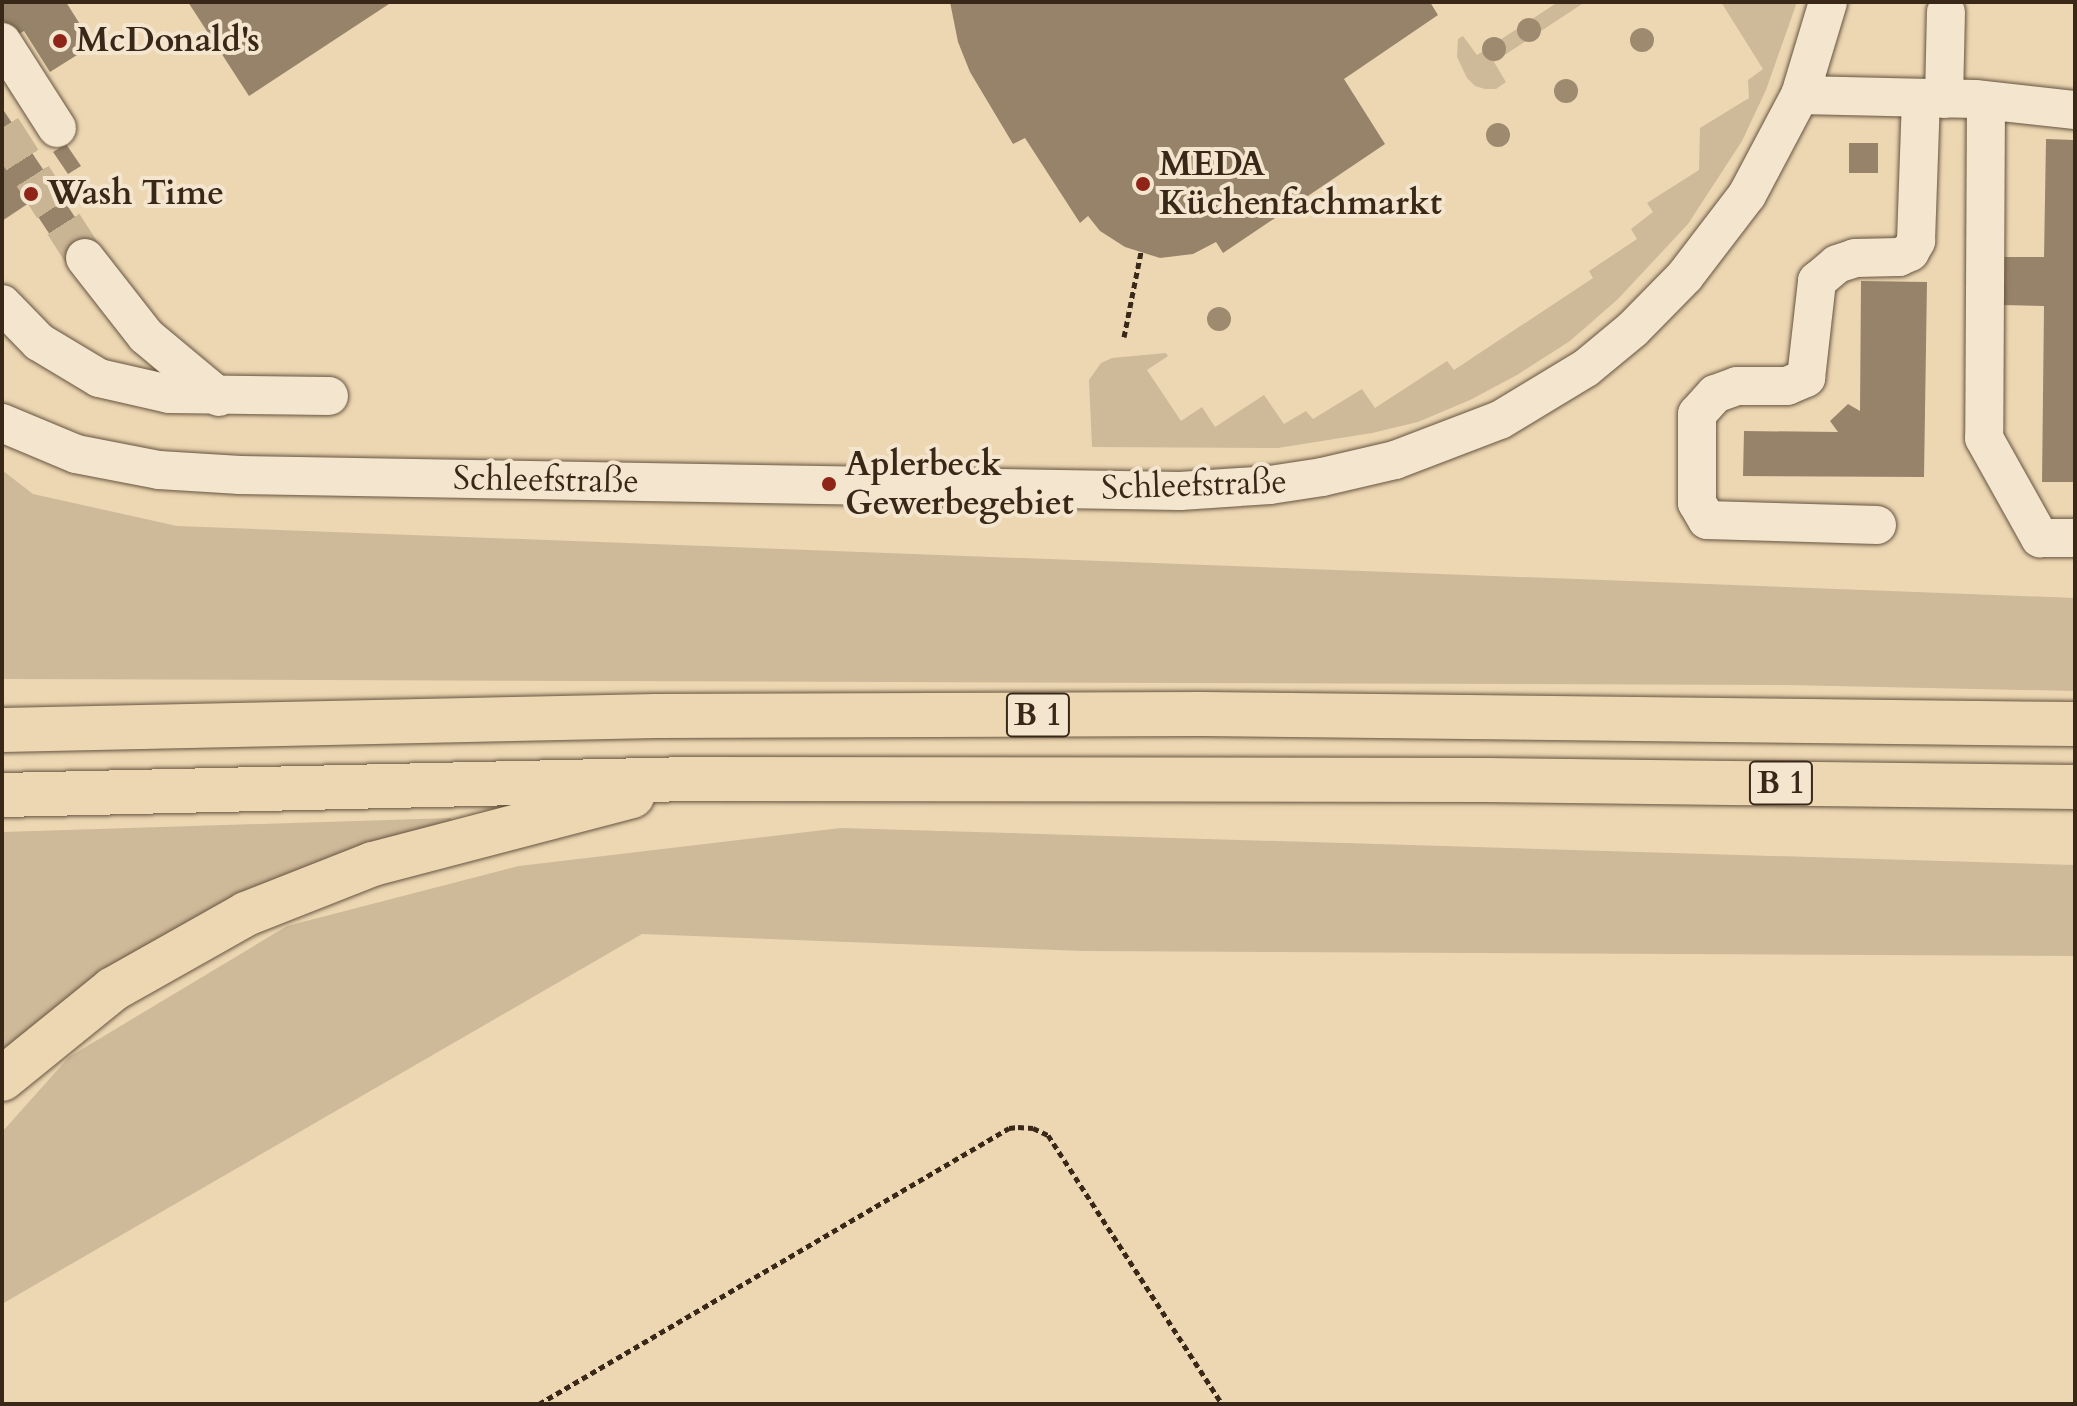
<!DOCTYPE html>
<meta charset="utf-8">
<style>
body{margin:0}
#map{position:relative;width:2077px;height:1406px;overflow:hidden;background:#edd7b3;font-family:Cardo,serif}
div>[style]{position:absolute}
.green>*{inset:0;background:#ceb999}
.building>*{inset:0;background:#978369}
.minor-tunnel>*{height:38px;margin-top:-19px;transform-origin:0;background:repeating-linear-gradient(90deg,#c9b494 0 38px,transparent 0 57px)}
.path>*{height:5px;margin-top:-2.5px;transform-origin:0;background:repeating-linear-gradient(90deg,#392818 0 6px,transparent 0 10px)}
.roads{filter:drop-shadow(0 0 2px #66543f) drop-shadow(0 0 2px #66543f)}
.minor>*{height:38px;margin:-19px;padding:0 19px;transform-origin:19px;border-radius:19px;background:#f3e5ce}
.highway>*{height:44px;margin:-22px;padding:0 22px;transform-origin:22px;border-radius:22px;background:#edd7b3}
.trees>*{width:24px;height:24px;margin:-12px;border-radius:50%;background:#9e8b6f}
.dots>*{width:22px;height:22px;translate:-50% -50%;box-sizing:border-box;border:4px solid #f3e5ce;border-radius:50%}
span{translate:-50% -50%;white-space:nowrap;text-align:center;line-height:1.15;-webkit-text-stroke:8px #f3e5ce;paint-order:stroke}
.shield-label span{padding:2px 6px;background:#f3e5ce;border:2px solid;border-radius:6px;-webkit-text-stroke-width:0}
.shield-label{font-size:32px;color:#392818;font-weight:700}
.poi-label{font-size:34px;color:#392818;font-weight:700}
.left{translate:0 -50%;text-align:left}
.street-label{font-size:34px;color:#392818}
.frame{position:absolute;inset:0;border:4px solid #392818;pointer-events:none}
</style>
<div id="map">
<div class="green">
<i style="clip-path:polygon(1558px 2px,1585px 2px,1494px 62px,1506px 82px,1496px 89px,1485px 89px,1475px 86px,1467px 78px,1457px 57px,1458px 39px,1463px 36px,1477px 55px)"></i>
<i style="clip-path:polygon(1721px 2px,1797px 2px,1766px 90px,1742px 141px,1688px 224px,1618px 299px,1570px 341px,1517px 375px,1470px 400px,1418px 422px,1372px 433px,1278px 448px,1092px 447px,1089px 380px,1101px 363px,1112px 358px,1166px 353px,1168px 356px,1147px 370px,1181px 421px,1202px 407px,1215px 427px,1264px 395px,1284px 424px,1306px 411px,1313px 419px,1362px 389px,1375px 408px,1447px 361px,1454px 370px,1593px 278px,1589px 271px,1637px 239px,1631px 229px,1653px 212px,1647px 203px,1699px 170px,1700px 128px,1749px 98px,1748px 80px,1763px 69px)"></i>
<i style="clip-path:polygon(2px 470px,33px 494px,177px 526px,2075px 598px,2075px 691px,1787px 685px,2px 679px)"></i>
<i style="clip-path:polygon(451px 818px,452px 823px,2px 1057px,2px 832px)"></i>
<i style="clip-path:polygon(841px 828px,2075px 865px,2075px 956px,1083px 951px,642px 934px,2px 1304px,2px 1132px,69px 1057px,287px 926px,519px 866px)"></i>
</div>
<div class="building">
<i style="clip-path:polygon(2px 2px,66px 2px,93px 45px,50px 72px,24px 31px,14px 37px,2px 18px)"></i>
<i style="clip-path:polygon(188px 2px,392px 2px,249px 96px)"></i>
<i style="clip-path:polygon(950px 2px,1430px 2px,1438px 15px,1344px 79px,1385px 144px,1223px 253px,1216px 242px,1193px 254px,1160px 258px,1125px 247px,1100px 231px,1088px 216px,1080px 223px,1025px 138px,1013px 144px,970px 72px,958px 42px)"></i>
<i style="clip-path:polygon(2px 108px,97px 250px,71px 267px,29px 203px,2px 221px)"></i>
<i style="clip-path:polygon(2046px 139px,2075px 140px,2075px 482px,2042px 482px,2044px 306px,2002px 305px,2002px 257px,2044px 257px)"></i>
<i style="clip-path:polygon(1849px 143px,1878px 143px,1878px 173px,1849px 173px)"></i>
<i style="clip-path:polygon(66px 144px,81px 166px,68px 174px,53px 152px)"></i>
<i style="clip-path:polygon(1861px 281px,1927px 282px,1924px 477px,1743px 476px,1744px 431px,1838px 432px,1830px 421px,1848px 404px,1860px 411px)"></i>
</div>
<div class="minor-tunnel">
<i style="left:2px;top:128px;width:154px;rotate:57.4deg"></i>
</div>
<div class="path">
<i style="left:1124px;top:337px;width:87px;rotate:-78.7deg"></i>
<i style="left:539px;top:1404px;width:545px;rotate:-30.42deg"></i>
<i style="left:1009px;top:1128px;width:9px;rotate:-6deg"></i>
<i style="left:1018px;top:1127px;width:15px;rotate:4deg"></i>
<i style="left:1033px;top:1128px;width:17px;rotate:25deg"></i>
<i style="left:1048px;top:1135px;width:320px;rotate:57.1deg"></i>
</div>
<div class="roads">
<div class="minor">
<i style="left:2px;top:42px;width:102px;rotate:57.4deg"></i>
<i style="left:1800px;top:95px;width:175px;rotate:1.3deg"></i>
<i style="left:1975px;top:99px;width:101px;rotate:6.3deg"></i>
<i style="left:1944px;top:99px;width:87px;rotate:-88.7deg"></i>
<i style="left:1986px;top:101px;width:337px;rotate:90.3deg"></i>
<i style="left:1984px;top:438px;width:115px;rotate:60.8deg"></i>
<i style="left:2040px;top:538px;width:35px"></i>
<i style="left:85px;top:258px;width:99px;rotate:52deg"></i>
<i style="left:146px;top:336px;width:95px;rotate:39.9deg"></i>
<i style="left:2px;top:304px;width:53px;rotate:45.8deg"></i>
<i style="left:39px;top:342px;width:70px;rotate:31deg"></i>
<i style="left:99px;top:378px;width:72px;rotate:12.9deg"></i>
<i style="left:169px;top:394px;width:160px;rotate:0.7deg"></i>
<i style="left:2px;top:423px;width:80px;rotate:22.7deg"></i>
<i style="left:76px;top:454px;width:85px;rotate:10.9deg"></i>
<i style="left:159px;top:470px;width:81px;rotate:3.5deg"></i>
<i style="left:240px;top:475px;width:940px;rotate:0.98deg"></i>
<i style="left:1180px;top:491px;width:90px;rotate:-3.8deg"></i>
<i style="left:1270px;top:485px;width:53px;rotate:-8.7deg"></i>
<i style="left:1322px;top:477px;width:75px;rotate:-13.1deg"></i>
<i style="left:1395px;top:460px;width:112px;rotate:-20.9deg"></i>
<i style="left:1500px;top:420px;width:100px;rotate:-31.2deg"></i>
<i style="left:1586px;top:368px;width:61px;rotate:-39.7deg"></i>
<i style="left:1633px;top:329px;width:74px;rotate:-45.5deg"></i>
<i style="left:1685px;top:276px;width:102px;rotate:-52.6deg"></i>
<i style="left:1747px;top:195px;width:113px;rotate:-62.1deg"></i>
<i style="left:1800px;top:95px;width:97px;rotate:-73.2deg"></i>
<i style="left:1877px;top:525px;width:170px;rotate:-178.3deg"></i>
<i style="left:1707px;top:520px;width:20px;rotate:-120deg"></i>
<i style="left:1697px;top:503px;width:89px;rotate:-90deg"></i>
<i style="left:1697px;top:414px;width:27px;rotate:-48deg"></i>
<i style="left:1715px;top:394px;width:23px;rotate:-20deg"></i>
<i style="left:1737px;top:386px;width:50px"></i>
<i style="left:1787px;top:386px;width:21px;rotate:-23deg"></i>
<i style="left:1806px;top:378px;width:98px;rotate:-83.5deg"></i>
<i style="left:1817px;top:281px;width:26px;rotate:-40deg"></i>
<i style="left:1837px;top:264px;width:19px;rotate:-18deg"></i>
<i style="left:1855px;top:258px;width:44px;rotate:-1.3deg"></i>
<i style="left:1899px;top:257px;width:12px;rotate:-24deg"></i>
<i style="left:1910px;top:252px;width:13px;rotate:-61deg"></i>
<i style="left:1916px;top:241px;width:143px;rotate:-88deg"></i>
</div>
<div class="highway">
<i style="left:2px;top:730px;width:654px;rotate:-1.23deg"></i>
<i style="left:656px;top:716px;width:546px;rotate:-0.21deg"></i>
<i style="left:1202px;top:714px;width:873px;rotate:0.66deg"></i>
<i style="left:2px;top:795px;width:690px;rotate:-1.33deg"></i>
<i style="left:692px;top:779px;width:794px;rotate:0.07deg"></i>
<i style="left:1486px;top:780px;width:589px;rotate:0.68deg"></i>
<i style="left:2px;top:1079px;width:143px;rotate:-39deg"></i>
<i style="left:113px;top:989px;width:153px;rotate:-29.4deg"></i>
<i style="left:246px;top:914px;width:136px;rotate:-21.5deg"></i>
<i style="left:373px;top:864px;width:268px;rotate:-14.7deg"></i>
</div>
</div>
<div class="trees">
<i style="left:1529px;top:30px"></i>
<i style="left:1642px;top:40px"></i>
<i style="left:1494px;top:49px"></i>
<i style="left:1566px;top:91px"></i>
<i style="left:1498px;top:135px"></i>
<i style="left:1219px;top:319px"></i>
</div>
<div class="dots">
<i style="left:60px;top:41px;background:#8f2418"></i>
<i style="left:1143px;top:184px;background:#8f2418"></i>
<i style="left:31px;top:194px;background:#8f2418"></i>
<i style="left:829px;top:484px;background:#8f2418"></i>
</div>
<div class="shield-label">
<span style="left:1038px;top:715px">B 1</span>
<span style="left:1781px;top:783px">B 1</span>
</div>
<div class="poi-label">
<span class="left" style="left:76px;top:41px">McDonald's</span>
<span class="left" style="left:1159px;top:184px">MEDA<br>Küchenfachmarkt</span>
<span class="left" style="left:47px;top:194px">Wash Time</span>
<span class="left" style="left:845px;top:484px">Aplerbeck<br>Gewerbegebiet</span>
</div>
<div class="street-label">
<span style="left:546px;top:480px;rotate:1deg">Schleefstraße</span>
<span style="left:1194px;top:485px;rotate:-2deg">Schleefstraße</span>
</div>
<div class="frame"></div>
</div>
